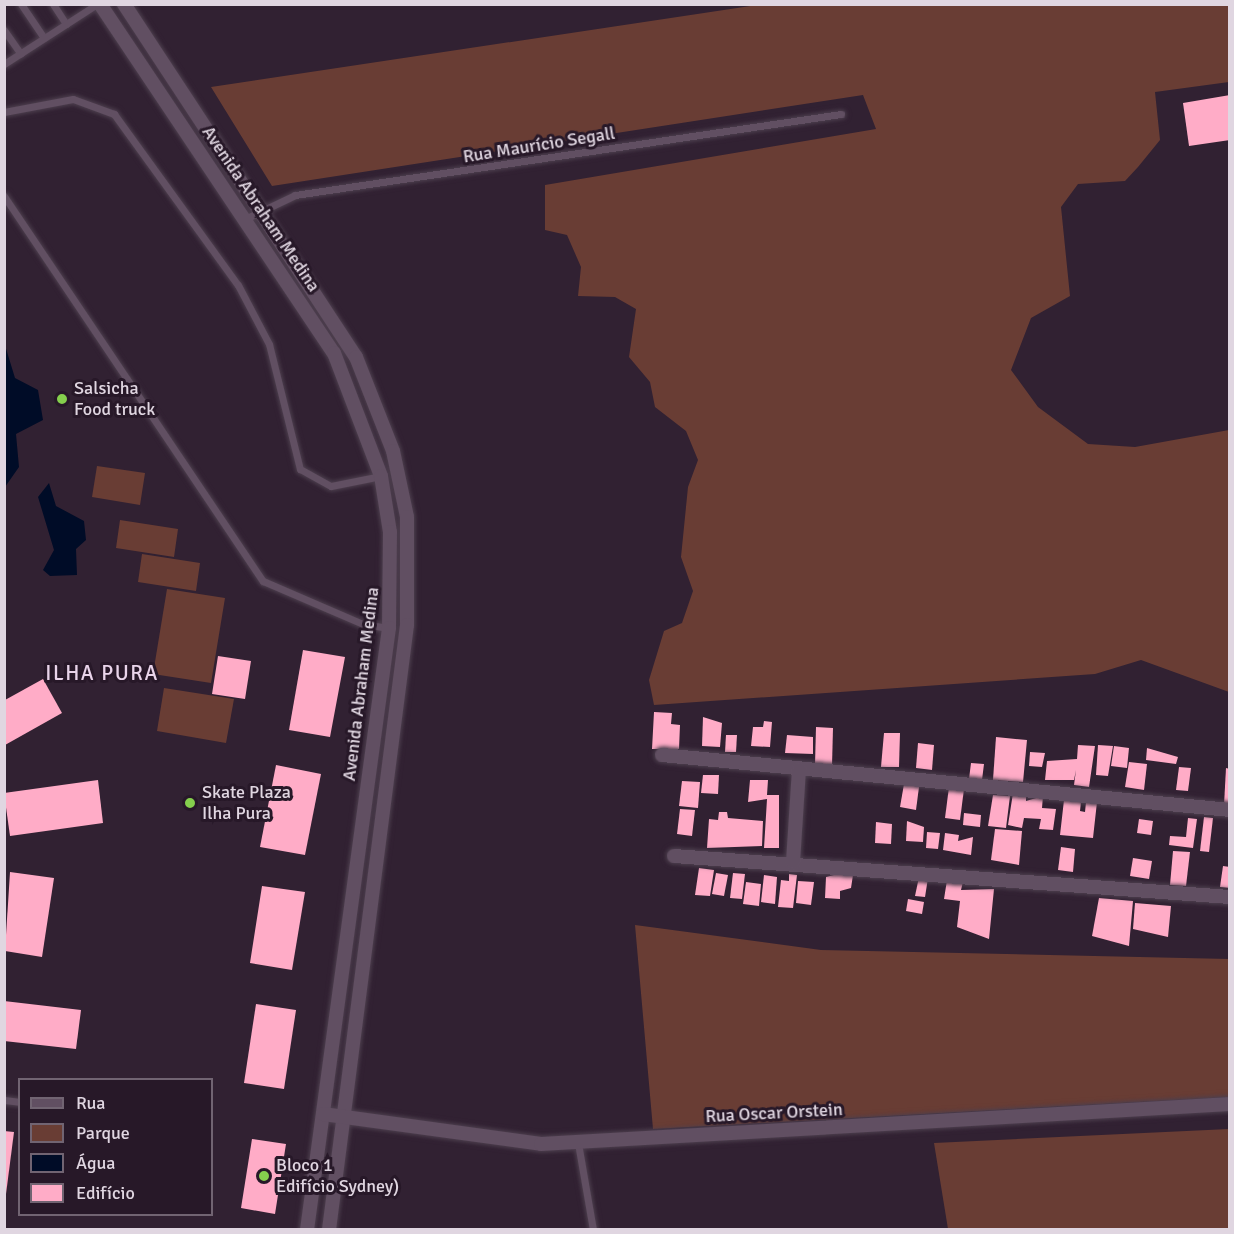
<!DOCTYPE html>
<meta charset="utf-8">
<style>
body{margin:0}
#map{position:relative;width:1234px;height:1234px;overflow:hidden;background:#312132;font-family:Signika,sans-serif}
div>[style]{position:absolute}
.green>*{inset:0;background:#693d34}
.water>*{inset:0;background:#000c27}
.building>*{inset:0;background:#ffacc7}
.roads{filter:drop-shadow(0 0 2px #4d3f4e) drop-shadow(0 0 2px #4d3f4e)}
.lane>*{height:7px;margin:-3.5px;padding:0 3.5px;transform-origin:3.5px;border-radius:3.5px;background:#614f62}
.street>*{height:14px;margin:-7px;padding:0 7px;transform-origin:7px;border-radius:7px;background:#614f62}
.dots>*{width:16px;height:16px;translate:-50% -50%;box-sizing:border-box;border:3px solid #271828;border-radius:50%}
span{translate:-50% -50%;white-space:nowrap;text-align:center;line-height:1.15;-webkit-text-stroke:6px #271828;paint-order:stroke}
.street-label{font-size:18px;color:#e0d6e1}
.poi-label{font-size:18px;color:#e0d6e1}
.left{translate:0 -50%;text-align:left}
.quarter-label{font-size:21px;color:#e9d4ea;letter-spacing:1.5px}
.frame{position:absolute;inset:0;border:6px solid #e0d6e1;pointer-events:none}
.legend{position:absolute;left:18px;top:1078px;width:195px;height:138px;box-sizing:border-box;background:#271828;border:2px solid #716472;margin:0;padding:8px 10px;list-style:none;font-size:18px;color:#e0d6e1}
.legend li{display:flex;align-items:center;gap:12px;height:30px}
.legend b{width:30px;border:2px solid #716472}
</style>
<div id="map">
<div class="green">
<i style="clip-path:polygon(757px 5px,1229px 5px,1229px 82px,1155px 92px,1160px 140px,1138px 167px,1125px 181px,1078px 184px,1061px 207px,1070px 296px,1031px 318px,1011px 370px,1038px 407px,1088px 444px,1135px 447px,1229px 430px,1229px 692px,1141px 660px,1095px 674px,654px 705px,649px 680px,664px 631px,682px 623px,693px 591px,681px 557px,688px 487px,698px 460px,686px 431px,655px 407px,650px 382px,629px 357px,636px 309px,615px 297px,578px 296px,581px 267px,567px 235px,545px 230px,545px 185px,876px 129px,863px 95px,272px 186px,211px 87px)"></i>
<i style="clip-path:polygon(97px 466px,145px 473px,140px 505px,92px 497px)"></i>
<i style="clip-path:polygon(120px 520px,178px 529px,174px 557px,116px 548px)"></i>
<i style="clip-path:polygon(142px 554px,200px 563px,196px 591px,138px 582px)"></i>
<i style="clip-path:polygon(167px 589px,225px 598px,211px 683px,153px 674px)"></i>
<i style="clip-path:polygon(164px 688px,234px 699px,226px 743px,157px 731px)"></i>
<i style="clip-path:polygon(635px 925px,821px 950px,1229px 959px,1229px 1097px,653px 1129px)"></i>
<i style="clip-path:polygon(1229px 1129px,1229px 1229px,948px 1229px,934px 1143px)"></i>
</div>
<div class="water">
<i style="clip-path:polygon(4px 342px,15px 378px,38px 390px,43px 420px,16px 434px,19px 467px,5px 487px)"></i>
<i style="clip-path:polygon(49px 483px,56px 506px,84px 521px,86px 540px,76px 549px,77px 575px,50px 576px,43px 570px,54px 550px,38px 497px)"></i>
</div>
<div class="building">
<i style="clip-path:polygon(1230px 95px,1230px 140px,1189px 146px,1183px 103px)"></i>
<i style="clip-path:polygon(303px 650px,345px 657px,330px 737px,289px 730px)"></i>
<i style="clip-path:polygon(218px 656px,251px 661px,245px 699px,212px 694px)"></i>
<i style="clip-path:polygon(43px 679px,62px 713px,5px 745px,5px 700px)"></i>
<i style="clip-path:polygon(654px 712px,672px 713px,671px 724px,680px 725px,679px 749px,652px 749px)"></i>
<i style="clip-path:polygon(703px 717px,722px 723px,720px 747px,702px 746px)"></i>
<i style="clip-path:polygon(764px 721px,772px 722px,770px 747px,751px 746px,753px 727px,763px 727px)"></i>
<i style="clip-path:polygon(816px 727px,833px 728px,832px 766px,815px 765px)"></i>
<i style="clip-path:polygon(884px 733px,900px 733px,899px 767px,881px 767px)"></i>
<i style="clip-path:polygon(726px 735px,737px 735px,736px 752px,725px 752px)"></i>
<i style="clip-path:polygon(787px 735px,813px 737px,813px 754px,785px 753px)"></i>
<i style="clip-path:polygon(996px 737px,1027px 740px,1023px 782px,993px 780px)"></i>
<i style="clip-path:polygon(918px 743px,934px 745px,932px 770px,916px 768px)"></i>
<i style="clip-path:polygon(1078px 745px,1095px 746px,1089px 787px,1074px 785px,1076px 770px,1074px 780px,1045px 780px,1047px 761px,1077px 759px)"></i>
<i style="clip-path:polygon(1098px 745px,1113px 746px,1108px 776px,1096px 775px)"></i>
<i style="clip-path:polygon(1114px 746px,1129px 748px,1127px 768px,1111px 766px)"></i>
<i style="clip-path:polygon(1147px 748px,1178px 757px,1176px 764px,1146px 760px)"></i>
<i style="clip-path:polygon(1030px 752px,1045px 753px,1042px 767px,1029px 766px)"></i>
<i style="clip-path:polygon(1129px 762px,1147px 764px,1144px 790px,1125px 787px)"></i>
<i style="clip-path:polygon(971px 763px,984px 764px,982px 780px,969px 779px)"></i>
<i style="clip-path:polygon(276px 765px,321px 774px,305px 855px,260px 847px)"></i>
<i style="clip-path:polygon(1179px 767px,1191px 768px,1188px 791px,1176px 790px)"></i>
<i style="clip-path:polygon(1226px 768px,1230px 769px,1230px 805px,1224px 805px)"></i>
<i style="clip-path:polygon(703px 775px,719px 775px,718px 794px,701px 793px)"></i>
<i style="clip-path:polygon(98px 780px,103px 823px,10px 836px,4px 793px)"></i>
<i style="clip-path:polygon(750px 780px,768px 780px,767px 795px,779px 795px,779px 848px,764px 848px,767px 799px,748px 802px)"></i>
<i style="clip-path:polygon(682px 781px,700px 782px,698px 808px,679px 806px)"></i>
<i style="clip-path:polygon(904px 784px,919px 787px,916px 810px,900px 807px)"></i>
<i style="clip-path:polygon(949px 787px,964px 789px,960px 820px,945px 818px)"></i>
<i style="clip-path:polygon(1013px 793px,1026px 794px,1026px 801px,1043px 796px,1042px 808px,1056px 809px,1053px 830px,1039px 829px,1041px 819px,1024px 818px,1022px 828px,1008px 825px)"></i>
<i style="clip-path:polygon(993px 795px,1010px 796px,1006px 828px,988px 826px)"></i>
<i style="clip-path:polygon(1064px 800px,1081px 802px,1080px 811px,1085px 812px,1086px 802px,1097px 802px,1093px 838px,1060px 835px)"></i>
<i style="clip-path:polygon(680px 809px,695px 810px,692px 836px,677px 834px)"></i>
<i style="clip-path:polygon(719px 812px,727px 812px,728px 818px,763px 821px,762px 846px,707px 848px,709px 819px,718px 820px)"></i>
<i style="clip-path:polygon(964px 813px,981px 815px,980px 827px,963px 825px)"></i>
<i style="clip-path:polygon(1204px 817px,1213px 818px,1209px 852px,1200px 851px)"></i>
<i style="clip-path:polygon(1188px 818px,1197px 819px,1193px 848px,1169px 845px,1170px 836px,1186px 837px)"></i>
<i style="clip-path:polygon(1139px 819px,1153px 821px,1151px 835px,1137px 833px)"></i>
<i style="clip-path:polygon(907px 821px,924px 827px,923px 842px,906px 841px)"></i>
<i style="clip-path:polygon(876px 822px,892px 824px,891px 844px,875px 843px)"></i>
<i style="clip-path:polygon(995px 829px,1022px 831px,1019px 865px,991px 860px)"></i>
<i style="clip-path:polygon(927px 832px,940px 833px,938px 849px,926px 848px)"></i>
<i style="clip-path:polygon(945px 833px,959px 835px,958px 841px,973px 837px,971px 855px,943px 850px)"></i>
<i style="clip-path:polygon(1061px 847px,1075px 849px,1073px 872px,1058px 870px)"></i>
<i style="clip-path:polygon(1173px 851px,1190px 852px,1186px 886px,1170px 885px)"></i>
<i style="clip-path:polygon(1133px 858px,1152px 861px,1149px 879px,1130px 876px)"></i>
<i style="clip-path:polygon(1223px 866px,1230px 867px,1230px 888px,1220px 887px)"></i>
<i style="clip-path:polygon(699px 868px,714px 870px,710px 896px,695px 895px)"></i>
<i style="clip-path:polygon(10px 872px,54px 878px,42px 957px,5px 951px)"></i>
<i style="clip-path:polygon(716px 873px,728px 875px,724px 896px,712px 894px)"></i>
<i style="clip-path:polygon(733px 873px,745px 874px,742px 899px,730px 898px)"></i>
<i style="clip-path:polygon(842px 873px,853px 875px,851px 888px,840px 891px,840px 899px,825px 898px,826px 877px)"></i>
<i style="clip-path:polygon(789px 874px,797px 875px,793px 908px,778px 907px,781px 880px,789px 881px)"></i>
<i style="clip-path:polygon(764px 875px,777px 877px,775px 904px,761px 902px)"></i>
<i style="clip-path:polygon(919px 877px,928px 878px,925px 897px,915px 896px)"></i>
<i style="clip-path:polygon(947px 880px,963px 882px,961px 890px,994px 889px,989px 939px,957px 927px,960px 901px,944px 899px)"></i>
<i style="clip-path:polygon(798px 881px,814px 882px,811px 905px,796px 903px)"></i>
<i style="clip-path:polygon(746px 882px,761px 884px,759px 906px,743px 904px)"></i>
<i style="clip-path:polygon(262px 886px,305px 892px,292px 970px,250px 963px)"></i>
<i style="clip-path:polygon(1099px 898px,1133px 901px,1129px 946px,1092px 936px)"></i>
<i style="clip-path:polygon(908px 899px,924px 902px,922px 914px,906px 911px)"></i>
<i style="clip-path:polygon(1135px 903px,1171px 906px,1168px 937px,1133px 929px)"></i>
<i style="clip-path:polygon(4px 1001px,81px 1010px,76px 1049px,4px 1041px)"></i>
<i style="clip-path:polygon(256px 1004px,296px 1010px,284px 1089px,244px 1083px)"></i>
<i style="clip-path:polygon(4px 1131px,14px 1132px,6px 1194px,4px 1194px)"></i>
<i style="clip-path:polygon(252px 1139px,286px 1144px,275px 1214px,241px 1208px)"></i>
</div>
<div class="roads">
<div class="lane">
<i style="left:21px;top:4px;width:41px;rotate:55.9deg"></i>
<i style="left:53px;top:4px;width:24px;rotate:57deg"></i>
<i style="left:4px;top:30px;width:29px;rotate:55deg"></i>
<i style="left:4px;top:64px;width:111px;rotate:-32.8deg"></i>
<i style="left:4px;top:112px;width:70px;rotate:-10.7deg"></i>
<i style="left:73px;top:99px;width:44px;rotate:20.1deg"></i>
<i style="left:114px;top:114px;width:211px;rotate:54.1deg"></i>
<i style="left:238px;top:285px;width:67px;rotate:62.3deg"></i>
<i style="left:269px;top:344px;width:129px;rotate:76.1deg"></i>
<i style="left:300px;top:469px;width:35px;rotate:29deg"></i>
<i style="left:331px;top:486px;width:51px;rotate:-11.3deg"></i>
<i style="left:4px;top:196px;width:464px;rotate:56.1deg"></i>
<i style="left:263px;top:581px;width:109px;rotate:23.3deg"></i>
<i style="left:363px;top:624px;width:26px;rotate:9deg"></i>
<i style="left:245px;top:219px;width:55px;rotate:-25.6deg"></i>
<i style="left:295px;top:195px;width:552px;rotate:-8.44deg"></i>
<i style="left:4px;top:1100px;width:16px;rotate:7deg"></i>
<i style="left:578px;top:1143px;width:88px;rotate:80.2deg"></i>
</div>
<div class="street">
<i style="left:100px;top:4px;width:420px;rotate:56.2deg"></i>
<i style="left:334px;top:353px;width:132px;rotate:69.1deg"></i>
<i style="left:381px;top:476px;width:57px;rotate:80.9deg"></i>
<i style="left:390px;top:532px;width:96px;rotate:90.6deg"></i>
<i style="left:389px;top:628px;width:608px;rotate:97.76deg"></i>
<i style="left:124px;top:4px;width:422px;rotate:56.7deg"></i>
<i style="left:356px;top:357px;width:101px;rotate:68.5deg"></i>
<i style="left:393px;top:451px;width:67px;rotate:78deg"></i>
<i style="left:407px;top:517px;width:108px;rotate:90deg"></i>
<i style="left:407px;top:625px;width:610px;rotate:97.35deg"></i>
<i style="left:662px;top:755px;width:571px;rotate:5.53deg"></i>
<i style="left:674px;top:856px;width:558px;rotate:4.22deg"></i>
<i style="left:793px;top:862px;width:93px;rotate:-86.3deg"></i>
<i style="left:323px;top:1114px;width:220px;rotate:7.8deg"></i>
<i style="left:541px;top:1144px;width:690px;rotate:-3.32deg"></i>
</div>
</div>
<div class="dots">
<i style="left:62px;top:399px;background:#85cf4d"></i>
<i style="left:190px;top:803px;background:#85cf4d"></i>
<i style="left:264px;top:1176px;background:#85cf4d"></i>
</div>
<div class="street-label">
<span style="left:539px;top:145px;rotate:-9deg">Rua Maurício Segall</span>
<span style="left:261px;top:209px;rotate:56deg">Avenida Abraham Medina</span>
<span style="left:361px;top:684px;rotate:-83deg">Avenida Abraham Medina</span>
<span style="left:774px;top:1113px;rotate:-3deg">Rua Oscar Orstein</span>
</div>
<div class="poi-label">
<span class="left" style="left:74px;top:399px">Salsicha<br>Food truck</span>
<span class="left" style="left:202px;top:803px">Skate Plaza<br>Ilha Pura</span>
<span class="left" style="left:276px;top:1176px">Bloco 1<br>Edifício Sydney)</span>
</div>
<div class="quarter-label">
<span style="left:102px;top:673px">ILHA PURA</span>
</div>
<div class="frame"></div>
<ul class="legend">
<li><b style="height:8px;background:#614f62"></b>Rua</li>
<li><b style="height:16px;background:#693d34"></b>Parque</li>
<li><b style="height:16px;background:#000c27"></b>Água</li>
<li><b style="height:16px;background:#ffacc7"></b>Edifício</li>
</ul>
</div>
